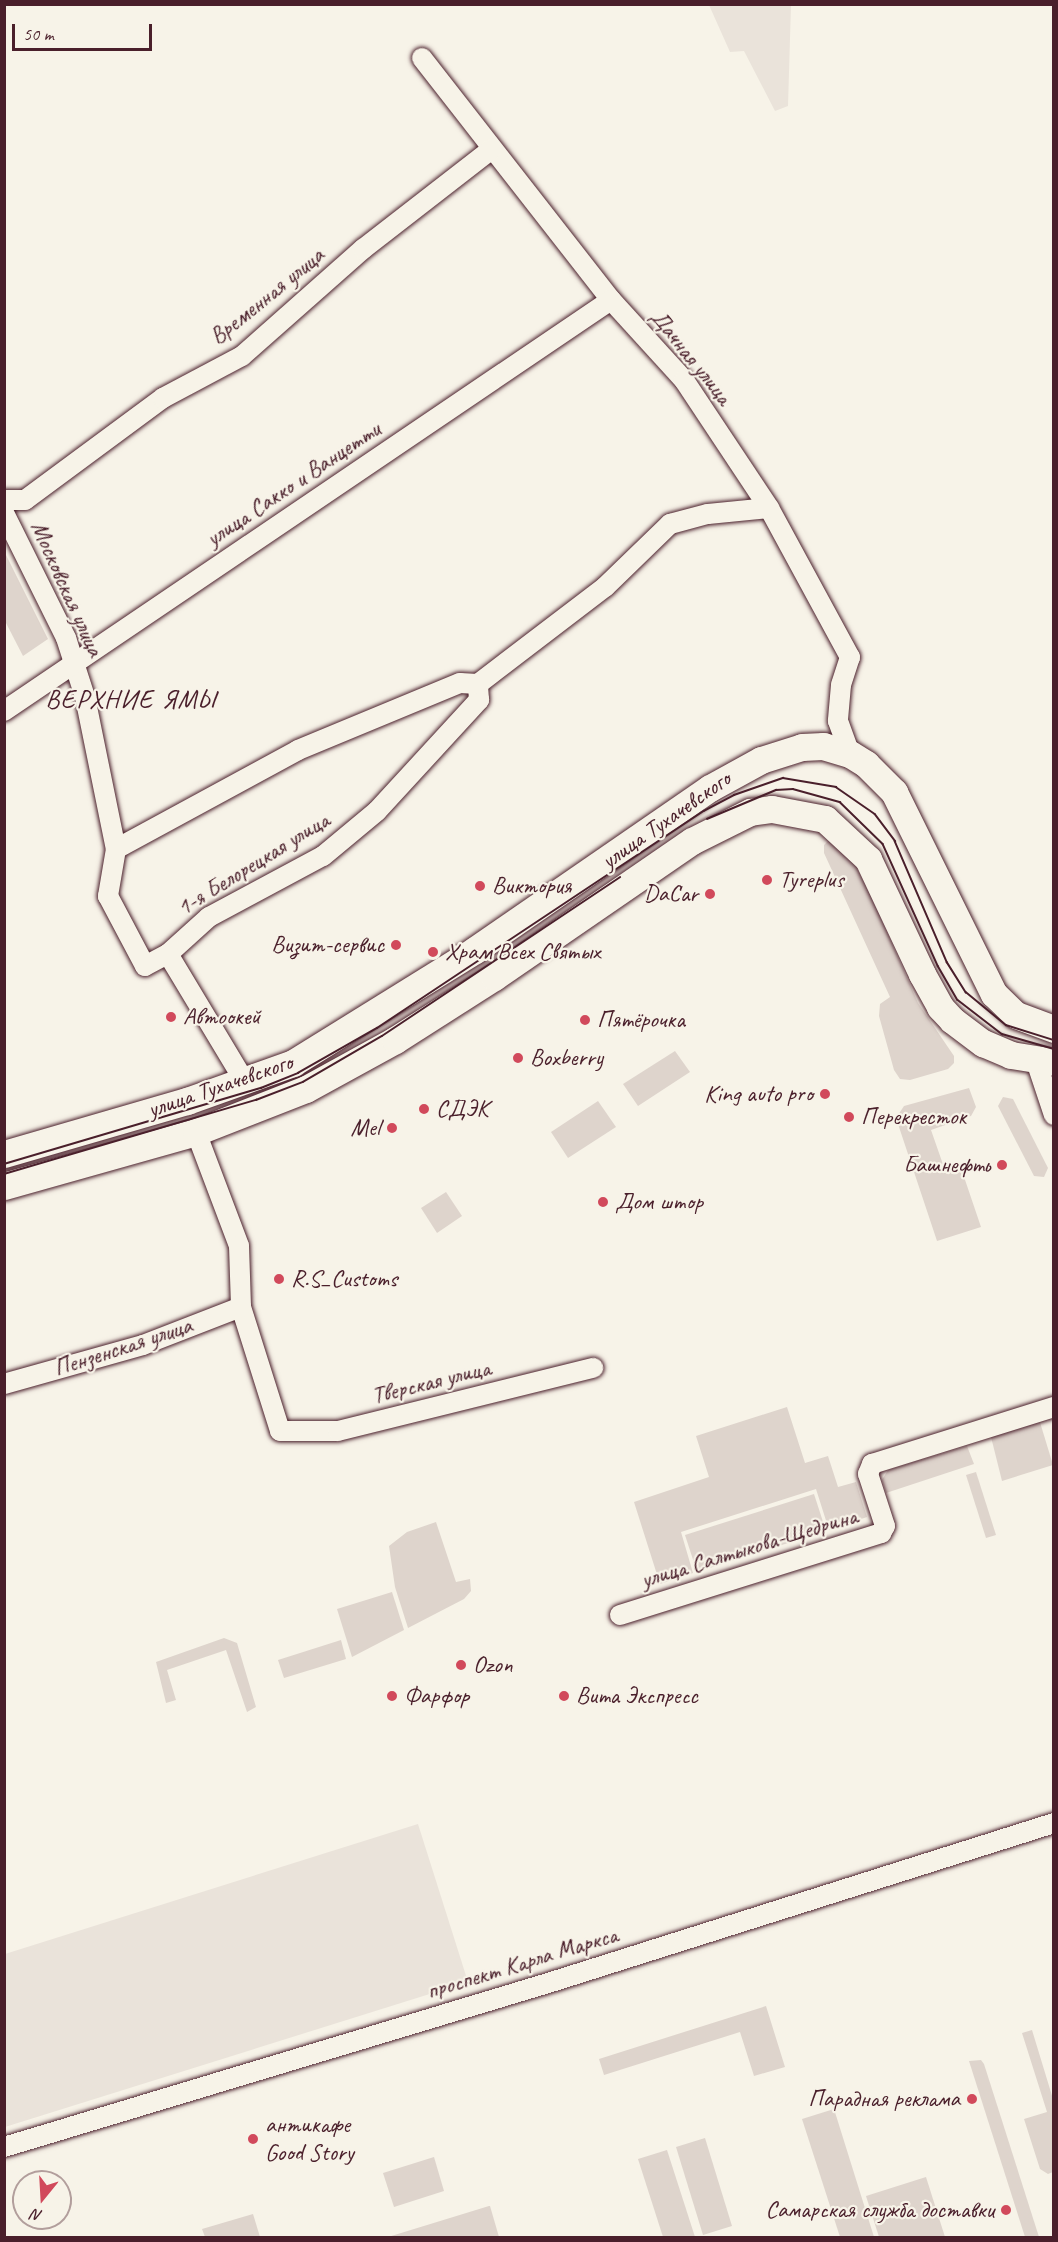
<!DOCTYPE html>
<meta charset="utf-8">
<style>
body{margin:0}
#map{position:relative;width:1058px;height:2242px;overflow:hidden;background:#f7f3e8;font-family:Caveat,sans-serif}
div>[style]{position:absolute}
.built>*{inset:0;background:#eae3da}
.green>*{inset:0;background:#ded4cc}
.roads{filter:drop-shadow(0 0 2px #4a1f2b) drop-shadow(0 0 2px #4a1f2b)}
.street>*{height:20px;margin:-10px;padding:0 10px;transform-origin:10px;border-radius:10px;background:#f7f3e8}
.secondary>*{height:27px;margin:-13.5px;padding:0 13.5px;transform-origin:13.5px;border-radius:13.5px;background:#f7f3e8}
.tram>*{height:1.5px;margin:-0.75px;padding:0 0.75px;transform-origin:0.75px;border-radius:0.75px;background:#4a1f2b}
.dots>*{width:16px;height:16px;translate:-50% -50%;box-sizing:border-box;border:3px solid #f7f3e8;border-radius:50%}
span{translate:-50% -50%;white-space:nowrap;text-align:center;line-height:1.15;-webkit-text-stroke:4.5px #f7f3e8;paint-order:stroke}
.street-label{font-size:24px;color:#4a1f2b}
.poi-label{font-size:24px;color:#4a1f2b}
.left{translate:0 -50%;text-align:left}
.right{translate:-100% -50%;text-align:right}
.neighbourhood-label{font-size:26px;color:#4a1f2b;letter-spacing:1.5px}
.frame{position:absolute;inset:0;border:6px solid #4a1f2b;pointer-events:none}
.north{position:absolute;left:12px;top:2170px;width:60px;height:60px;box-sizing:border-box;background:#f7f3e8;border:2px solid #b29e9c;border-radius:50%;rotate:198deg;font-size:16px;font-weight:700;line-height:24px;text-align:center;color:#4a1f2b}
.north::after{content:'';display:block;margin:auto;width:21px;height:27px;background:#d1495b;clip-path:polygon(50% 0,100% 100%,50% 72%,0 100%)}
.scale{position:absolute;left:12px;top:24px;width:140px;height:27px;box-sizing:border-box;border:3px solid #4a1f2b;border-top:0;padding-left:8px;font-size:18px;line-height:21px;white-space:nowrap;color:#4a1f2b;-webkit-text-stroke:4px #f7f3e8;paint-order:stroke}
</style>
<div id="map">
<div class="built">
<i style="clip-path:polygon(709px 5px,791px 5px,788px 106px,775px 111px,744px 51px,730px 52px)"></i>
<i style="clip-path:polygon(418px 1824px,468px 1982px,5px 2127px,5px 1954px)"></i>
</div>
<div class="green">
<i style="clip-path:polygon(4px 551px,48px 639px,23px 656px,5px 621px)"></i>
<i style="clip-path:polygon(829px 840px,852px 859px,872px 898px,918px 1003px,954px 1056px,954px 1063px,948px 1069px,910px 1080px,900px 1079px,894px 1070px,879px 1016px,880px 1004px,890px 997px,824px 853px,824px 845px)"></i>
<i style="clip-path:polygon(675px 1051px,690px 1072px,638px 1106px,623px 1084px)"></i>
<i style="clip-path:polygon(969px 1088px,976px 1107px,971px 1116px,931px 1130px,946px 1173px,961px 1168px,981px 1227px,937px 1241px,896px 1118px,904px 1106px)"></i>
<i style="clip-path:polygon(1003px 1097px,1013px 1099px,1048px 1168px,1044px 1177px,1034px 1176px,998px 1106px)"></i>
<i style="clip-path:polygon(598px 1101px,616px 1127px,568px 1158px,551px 1132px)"></i>
<i style="clip-path:polygon(446px 1192px,462px 1216px,437px 1233px,421px 1208px)"></i>
<i style="clip-path:polygon(787px 1407px,805px 1463px,828px 1456px,838px 1487px,856px 1482px,867px 1517px,829px 1530px,816px 1489px,681px 1532px,693px 1573px,660px 1584px,634px 1502px,709px 1477px,696px 1436px)"></i>
<i style="clip-path:polygon(1039px 1419px,1053px 1465px,1002px 1481px,991px 1437px)"></i>
<i style="clip-path:polygon(967px 1446px,974px 1464px,886px 1493px,882px 1480px,888px 1470px)"></i>
<i style="clip-path:polygon(976px 1472px,996px 1535px,986px 1538px,966px 1475px)"></i>
<i style="clip-path:polygon(814px 1494px,826px 1531px,697px 1572px,685px 1535px)"></i>
<i style="clip-path:polygon(436px 1522px,456px 1582px,470px 1579px,471px 1591px,464px 1599px,408px 1628px,395px 1587px,389px 1546px,407px 1532px)"></i>
<i style="clip-path:polygon(392px 1592px,404px 1630px,352px 1657px,337px 1609px)"></i>
<i style="clip-path:polygon(224px 1638px,237px 1643px,256px 1707px,247px 1712px,226px 1650px,167px 1670px,176px 1700px,166px 1703px,156px 1662px)"></i>
<i style="clip-path:polygon(341px 1640px,346px 1659px,284px 1678px,278px 1660px)"></i>
<i style="clip-path:polygon(766px 2006px,785px 2067px,754px 2076px,740px 2032px,604px 2075px,599px 2059px)"></i>
<i style="clip-path:polygon(1032px 2030px,1053px 2099px,1053px 2172px,1048px 2174px,1040px 2169px,1024px 2119px,1047px 2112px,1022px 2033px)"></i>
<i style="clip-path:polygon(981px 2060px,984px 2064px,1039px 2237px,1025px 2237px,969px 2061px)"></i>
<i style="clip-path:polygon(834px 2109px,874px 2237px,840px 2237px,802px 2119px)"></i>
<i style="clip-path:polygon(705px 2138px,732px 2226px,703px 2235px,676px 2147px)"></i>
<i style="clip-path:polygon(667px 2150px,695px 2237px,663px 2237px,638px 2159px)"></i>
<i style="clip-path:polygon(434px 2157px,444px 2191px,394px 2207px,383px 2173px)"></i>
<i style="clip-path:polygon(926px 2177px,945px 2237px,879px 2237px,866px 2196px)"></i>
<i style="clip-path:polygon(490px 2206px,499px 2237px,388px 2237px,489px 2206px)"></i>
<i style="clip-path:polygon(253px 2214px,260px 2237px,205px 2237px,202px 2229px)"></i>
</div>
<div class="roads">
<div class="street">
<i style="left:422px;top:58px;width:307px;rotate:52deg"></i>
<i style="left:611px;top:300px;width:108px;rotate:47.6deg"></i>
<i style="left:684px;top:380px;width:154px;rotate:56.4deg"></i>
<i style="left:769px;top:508px;width:170px;rotate:61.5deg"></i>
<i style="left:850px;top:657px;width:29px;rotate:108deg"></i>
<i style="left:841px;top:685px;width:36px;rotate:95deg"></i>
<i style="left:838px;top:721px;width:35px;rotate:70deg"></i>
<i style="left:4px;top:500px;width:21px"></i>
<i style="left:25px;top:500px;width:172px;rotate:-36.5deg"></i>
<i style="left:163px;top:398px;width:89px;rotate:-28deg"></i>
<i style="left:242px;top:356px;width:162px;rotate:-41.5deg"></i>
<i style="left:363px;top:249px;width:163px;rotate:-37.8deg"></i>
<i style="left:4px;top:513px;width:140px;rotate:63.6deg"></i>
<i style="left:66px;top:638px;width:62px;rotate:72.1deg"></i>
<i style="left:85px;top:697px;width:155px;rotate:78.5deg"></i>
<i style="left:116px;top:849px;width:48px;rotate:99.7deg"></i>
<i style="left:108px;top:896px;width:79px;rotate:62.1deg"></i>
<i style="left:145px;top:966px;width:26px;rotate:-28deg"></i>
<i style="left:168px;top:954px;width:55px;rotate:-42.1deg"></i>
<i style="left:209px;top:917px;width:129px;rotate:-28.2deg"></i>
<i style="left:323px;top:856px;width:70px;rotate:-39.8deg"></i>
<i style="left:377px;top:811px;width:151px;rotate:-47.4deg"></i>
<i style="left:479px;top:700px;width:16px;rotate:-94deg"></i>
<i style="left:4px;top:711px;width:733px;rotate:-34.1deg"></i>
<i style="left:116px;top:849px;width:207px;rotate:-28.5deg"></i>
<i style="left:298px;top:750px;width:175px;rotate:-22.5deg"></i>
<i style="left:460px;top:683px;width:18px;rotate:3deg"></i>
<i style="left:478px;top:684px;width:160px;rotate:-37.4deg"></i>
<i style="left:605px;top:587px;width:91px;rotate:-44.1deg"></i>
<i style="left:670px;top:524px;width:39px;rotate:-15deg"></i>
<i style="left:708px;top:514px;width:61px;rotate:-5.6deg"></i>
<i style="left:168px;top:954px;width:149px;rotate:59deg"></i>
<i style="left:1036px;top:1061px;width:57px;rotate:71.6deg"></i>
<i style="left:196px;top:1132px;width:122px;rotate:69.3deg"></i>
<i style="left:239px;top:1246px;width:61px;rotate:88.1deg"></i>
<i style="left:241px;top:1307px;width:130px;rotate:72.5deg"></i>
<i style="left:280px;top:1431px;width:58px"></i>
<i style="left:338px;top:1431px;width:263px;rotate:-13.9deg"></i>
<i style="left:4px;top:1384px;width:144px;rotate:-15.7deg"></i>
<i style="left:143px;top:1345px;width:105px;rotate:-21.2deg"></i>
<i style="left:620px;top:1615px;width:274px;rotate:-17.4deg"></i>
<i style="left:881px;top:1533px;width:8px;rotate:-60deg"></i>
<i style="left:885px;top:1526px;width:55px;rotate:-108.1deg"></i>
<i style="left:868px;top:1474px;width:11px;rotate:-68deg"></i>
<i style="left:872px;top:1464px;width:191px;rotate:-17.4deg"></i>
<i style="left:4px;top:2147px;width:565px;rotate:-16.77deg"></i>
<i style="left:545px;top:1984px;width:534px;rotate:-17.55deg"></i>
</div>
<div class="secondary">
<i style="left:4px;top:1154px;width:191px;rotate:-16.2deg"></i>
<i style="left:187px;top:1101px;width:113px;rotate:-19.7deg"></i>
<i style="left:293px;top:1063px;width:214px;rotate:-31.8deg"></i>
<i style="left:475px;top:950px;width:285px;rotate:-34.6deg"></i>
<i style="left:710px;top:788px;width:58px;rotate:-28.8deg"></i>
<i style="left:761px;top:760px;width:43px;rotate:-17.6deg"></i>
<i style="left:802px;top:747px;width:21px;rotate:-3deg"></i>
<i style="left:823px;top:746px;width:28px;rotate:17deg"></i>
<i style="left:850px;top:754px;width:19px;rotate:32deg"></i>
<i style="left:866px;top:764px;width:40px;rotate:45deg"></i>
<i style="left:894px;top:792px;width:225px;rotate:63.7deg"></i>
<i style="left:994px;top:994px;width:30px;rotate:44deg"></i>
<i style="left:1016px;top:1015px;width:40px;rotate:20.2deg"></i>
<i style="left:4px;top:1186px;width:199px;rotate:-15.7deg"></i>
<i style="left:196px;top:1132px;width:118px;rotate:-21.4deg"></i>
<i style="left:306px;top:1089px;width:102px;rotate:-28.8deg"></i>
<i style="left:395px;top:1040px;width:117px;rotate:-32.5deg"></i>
<i style="left:494px;top:977px;width:240px;rotate:-34.5deg"></i>
<i style="left:692px;top:841px;width:65px;rotate:-26.6deg"></i>
<i style="left:750px;top:812px;width:22px;rotate:-8deg"></i>
<i style="left:772px;top:809px;width:54px;rotate:10.7deg"></i>
<i style="left:825px;top:819px;width:59px;rotate:42.9deg"></i>
<i style="left:868px;top:859px;width:127px;rotate:64.8deg"></i>
<i style="left:922px;top:974px;width:38px;rotate:61deg"></i>
<i style="left:940px;top:1007px;width:18px;rotate:47deg"></i>
<i style="left:952px;top:1020px;width:39px;rotate:37deg"></i>
<i style="left:983px;top:1043px;width:30px;rotate:23deg"></i>
<i style="left:1011px;top:1055px;width:44px;rotate:9.2deg"></i>
</div>
</div>
<div class="tram">
<i style="left:707px;top:819px;width:75px;rotate:-22.8deg"></i>
<i style="left:776px;top:790px;width:17px;rotate:-3deg"></i>
<i style="left:793px;top:789px;width:49px;rotate:15.5deg"></i>
<i style="left:840px;top:802px;width:60px;rotate:44.3deg"></i>
<i style="left:883px;top:844px;width:134px;rotate:65.7deg"></i>
<i style="left:938px;top:966px;width:39px;rotate:60deg"></i>
<i style="left:958px;top:1000px;width:56px;rotate:37.7deg"></i>
<i style="left:1002px;top:1034px;width:54px;rotate:16.1deg"></i>
<i style="left:4px;top:1164px;width:268px;rotate:-16.5deg"></i>
<i style="left:261px;top:1088px;width:40px;rotate:-22deg"></i>
<i style="left:298px;top:1073px;width:91px;rotate:-29.7deg"></i>
<i style="left:377px;top:1028px;width:392px;rotate:-33.6deg"></i>
<i style="left:704px;top:811px;width:34px;rotate:-28deg"></i>
<i style="left:734px;top:795px;width:52px;rotate:-19.1deg"></i>
<i style="left:783px;top:778px;width:54px;rotate:9.6deg"></i>
<i style="left:836px;top:787px;width:47px;rotate:34.7deg"></i>
<i style="left:875px;top:814px;width:34px;rotate:53deg"></i>
<i style="left:895px;top:841px;width:132px;rotate:66.7deg"></i>
<i style="left:947px;top:962px;width:36px;rotate:58deg"></i>
<i style="left:966px;top:992px;width:52px;rotate:39.5deg"></i>
<i style="left:1006px;top:1025px;width:50px;rotate:17.4deg"></i>
<i style="left:4px;top:1174px;width:263px;rotate:-16.4deg"></i>
<i style="left:256px;top:1100px;width:50px;rotate:-21deg"></i>
<i style="left:303px;top:1082px;width:91px;rotate:-30.2deg"></i>
<i style="left:382px;top:1036px;width:286px;rotate:-33.7deg"></i>
</div>
<div class="dots">
<i style="left:767px;top:880px;background:#d1495b"></i>
<i style="left:480px;top:886px;background:#d1495b"></i>
<i style="left:710px;top:894px;background:#d1495b"></i>
<i style="left:396px;top:945px;background:#d1495b"></i>
<i style="left:433px;top:952px;background:#d1495b"></i>
<i style="left:171px;top:1017px;background:#d1495b"></i>
<i style="left:585px;top:1020px;background:#d1495b"></i>
<i style="left:518px;top:1058px;background:#d1495b"></i>
<i style="left:825px;top:1094px;background:#d1495b"></i>
<i style="left:424px;top:1109px;background:#d1495b"></i>
<i style="left:849px;top:1117px;background:#d1495b"></i>
<i style="left:392px;top:1128px;background:#d1495b"></i>
<i style="left:1002px;top:1165px;background:#d1495b"></i>
<i style="left:603px;top:1202px;background:#d1495b"></i>
<i style="left:279px;top:1279px;background:#d1495b"></i>
<i style="left:461px;top:1665px;background:#d1495b"></i>
<i style="left:392px;top:1696px;background:#d1495b"></i>
<i style="left:564px;top:1696px;background:#d1495b"></i>
<i style="left:972px;top:2099px;background:#d1495b"></i>
<i style="left:253px;top:2139px;background:#d1495b"></i>
<i style="left:1006px;top:2210px;background:#d1495b"></i>
</div>
<div class="street-label">
<span style="left:267px;top:296px;rotate:-39deg">Временная улица</span>
<span style="left:691px;top:357px;rotate:51deg">Дачная улица</span>
<span style="left:293px;top:484px;rotate:-34deg">улица Сакко и Ванцетти</span>
<span style="left:67px;top:589px;rotate:66deg">Московская улица</span>
<span style="left:666px;top:820px;rotate:-35deg">улица Тухачевского</span>
<span style="left:253px;top:864px;rotate:-32deg">1-я Белорецкая улица</span>
<span style="left:220px;top:1086px;rotate:-19deg">улица Тухачевского</span>
<span style="left:123px;top:1347px;rotate:-18deg">Пензенская улица</span>
<span style="left:431px;top:1382px;rotate:-14deg">Тверская улица</span>
<span style="left:749px;top:1548px;rotate:-17deg">улица Салтыкова-Щедрина</span>
<span style="left:522px;top:1963px;rotate:-17deg">проспект Карла Маркса</span>
</div>
<div class="poi-label">
<span class="left" style="left:779px;top:880px">Tyreplus</span>
<span class="left" style="left:492px;top:886px">Виктория</span>
<span class="right" style="left:698px;top:894px">DaCar</span>
<span class="right" style="left:384px;top:945px">Визит-сервис</span>
<span class="left" style="left:445px;top:952px">Храм Всех Святых</span>
<span class="left" style="left:183px;top:1017px">Автоокей</span>
<span class="left" style="left:597px;top:1020px">Пятёрочка</span>
<span class="left" style="left:530px;top:1058px">Boxberry</span>
<span class="right" style="left:813px;top:1094px">King auto pro</span>
<span class="left" style="left:436px;top:1109px">СДЭК</span>
<span class="left" style="left:861px;top:1117px">Перекресток</span>
<span class="right" style="left:380px;top:1128px">Mel</span>
<span class="right" style="left:990px;top:1165px">Башнефть</span>
<span class="left" style="left:615px;top:1202px">Дом штор</span>
<span class="left" style="left:291px;top:1279px">R.S_Customs</span>
<span class="left" style="left:473px;top:1665px">Ozon</span>
<span class="left" style="left:404px;top:1696px">Фарфор</span>
<span class="left" style="left:576px;top:1696px">Вита Экспресс</span>
<span class="right" style="left:960px;top:2099px">Парадная реклама</span>
<span class="left" style="left:265px;top:2139px">антикафе<br>Good Story</span>
<span class="right" style="left:994px;top:2210px">Самарская служба доставки</span>
</div>
<div class="neighbourhood-label">
<span style="left:131px;top:700px">ВЕРХНИЕ ЯМЫ</span>
</div>
<div class="frame"></div>
<div class="north">N</div>
<div class="scale">50 m</div>
</div>
